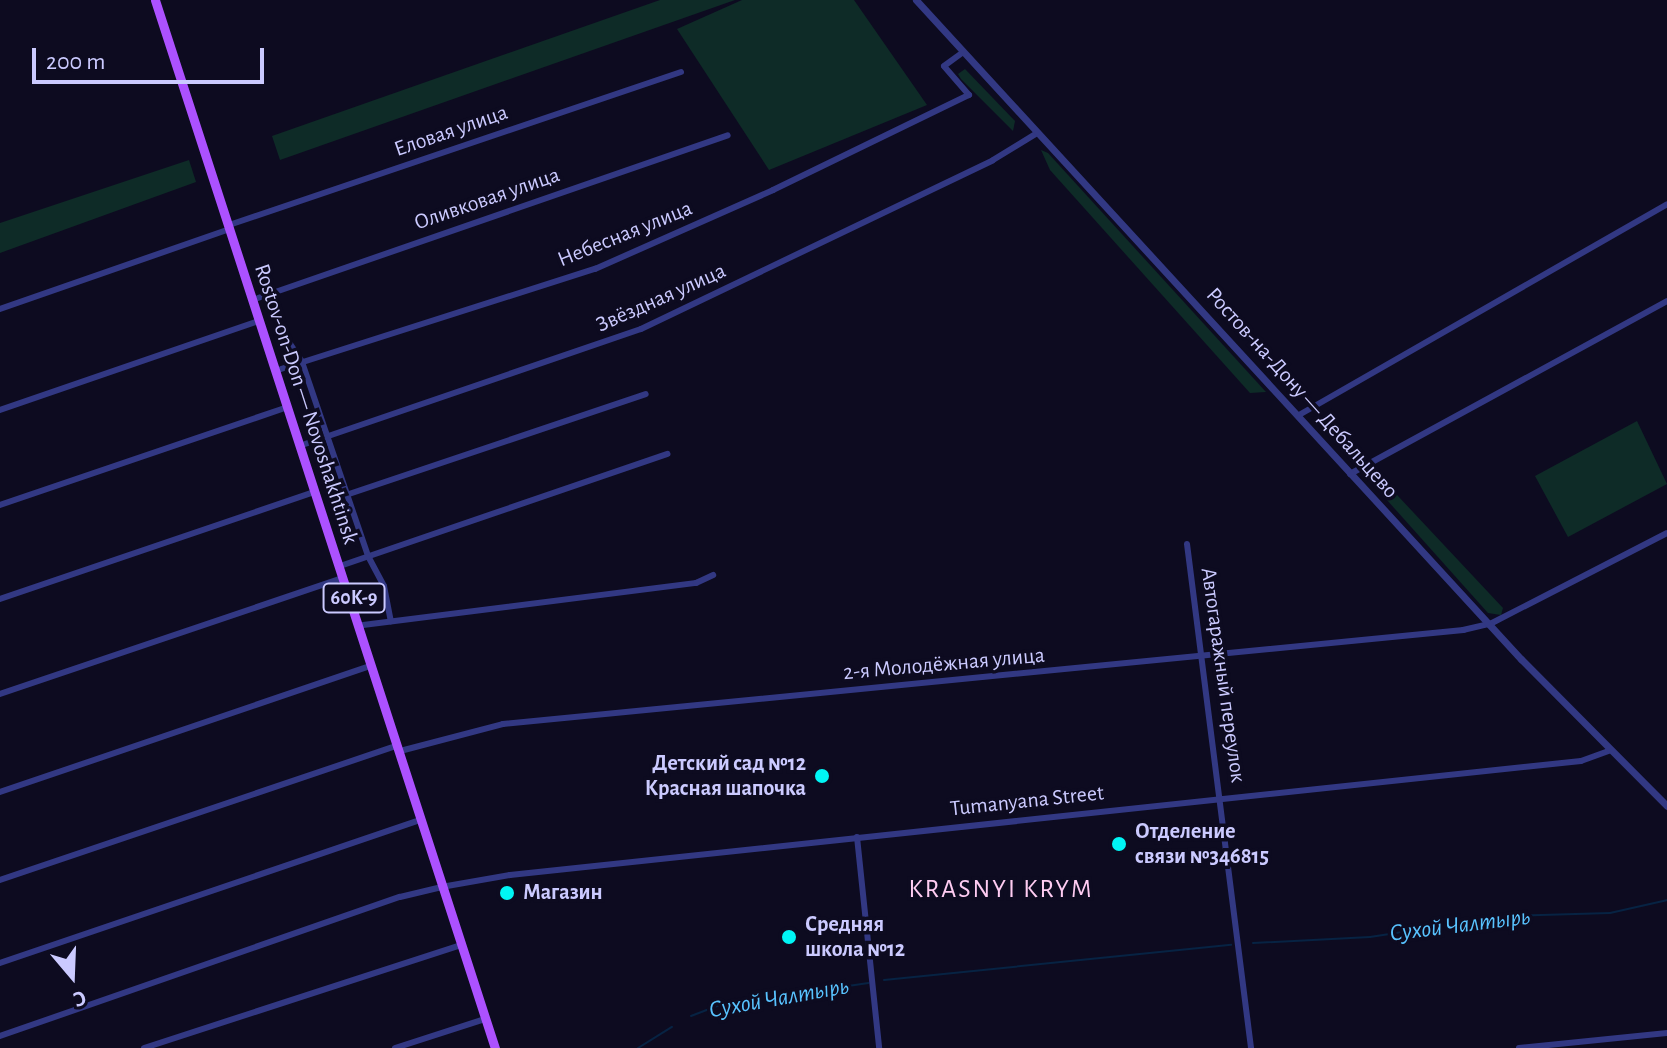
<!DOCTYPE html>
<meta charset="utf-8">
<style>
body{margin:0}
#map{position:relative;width:1667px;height:1048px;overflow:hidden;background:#0d0b20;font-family:"Alegreya Sans",sans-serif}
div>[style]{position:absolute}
.green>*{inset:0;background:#0e2b27}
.stream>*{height:2px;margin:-1px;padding:0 1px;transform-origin:1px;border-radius:1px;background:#072343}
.minor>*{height:6px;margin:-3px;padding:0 3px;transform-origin:3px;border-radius:3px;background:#323883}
.tertiary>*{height:7px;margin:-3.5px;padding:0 3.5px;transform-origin:3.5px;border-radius:3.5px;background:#323883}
.primary>*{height:9px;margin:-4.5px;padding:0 4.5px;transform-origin:4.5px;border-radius:4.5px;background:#ac51ff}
.dots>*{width:22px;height:22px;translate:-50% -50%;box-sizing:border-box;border:4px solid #0d0b20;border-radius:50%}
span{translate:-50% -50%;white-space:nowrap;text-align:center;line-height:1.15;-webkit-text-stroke:7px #0d0b20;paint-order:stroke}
.shield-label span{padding:2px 6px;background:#0d0b20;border:2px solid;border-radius:6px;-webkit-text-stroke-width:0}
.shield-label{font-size:20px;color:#cbcaff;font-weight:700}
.street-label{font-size:22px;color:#cbcaff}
.poi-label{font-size:22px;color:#cbcaff;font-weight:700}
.right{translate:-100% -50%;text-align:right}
.left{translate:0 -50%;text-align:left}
.water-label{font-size:24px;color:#58c3ff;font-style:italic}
.quarter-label{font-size:26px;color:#ffccf2;letter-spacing:2px}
.north{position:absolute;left:32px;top:936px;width:80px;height:80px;-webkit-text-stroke:6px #0d0b20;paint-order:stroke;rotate:161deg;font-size:22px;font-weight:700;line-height:32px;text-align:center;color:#cbcaff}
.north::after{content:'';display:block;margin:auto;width:28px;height:36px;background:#cbcaff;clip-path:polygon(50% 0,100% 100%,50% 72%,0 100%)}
.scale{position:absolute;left:32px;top:48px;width:232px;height:36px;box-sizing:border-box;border:4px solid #cbcaff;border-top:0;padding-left:10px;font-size:24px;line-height:28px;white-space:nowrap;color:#cbcaff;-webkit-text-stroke:6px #0d0b20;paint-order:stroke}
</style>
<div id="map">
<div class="green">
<i style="clip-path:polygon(660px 0,735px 0,280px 160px,272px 136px)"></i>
<i style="clip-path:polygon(742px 0,854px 0,927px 105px,769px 170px,677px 29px)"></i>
<i style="clip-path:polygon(965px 69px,1015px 121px,1013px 131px,961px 79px,958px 74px)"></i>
<i style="clip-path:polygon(1041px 150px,1048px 153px,1266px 392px,1250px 393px,1050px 170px)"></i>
<i style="clip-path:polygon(189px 160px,196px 182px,0 253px,0 223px)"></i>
<i style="clip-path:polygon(1637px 421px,1667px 484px,1568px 537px,1535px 476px)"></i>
<i style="clip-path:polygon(1383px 480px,1503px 608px,1501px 615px,1488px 613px,1378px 490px)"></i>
</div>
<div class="stream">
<i style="left:1253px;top:943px;width:117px;rotate:-2.9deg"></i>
<i style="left:1370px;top:937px;width:140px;rotate:-8.7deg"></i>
<i style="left:1508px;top:916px;width:102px;rotate:-1.7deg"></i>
<i style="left:1610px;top:913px;width:58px;rotate:-12.8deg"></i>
<i style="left:884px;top:980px;width:349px;rotate:-5.8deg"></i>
<i style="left:691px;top:1016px;width:30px;rotate:-21deg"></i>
<i style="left:719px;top:1005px;width:151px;rotate:-8.4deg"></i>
<i style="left:638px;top:1048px;width:40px;rotate:-32deg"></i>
</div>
<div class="minor">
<i style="left:232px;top:224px;width:474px;rotate:-18.7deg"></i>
<i style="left:269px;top:294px;width:44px;rotate:69.9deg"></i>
<i style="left:284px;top:335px;width:32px;rotate:56deg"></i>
<i style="left:302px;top:362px;width:205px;rotate:71.2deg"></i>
<i style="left:368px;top:556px;width:34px;rotate:62deg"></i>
<i style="left:384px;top:586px;width:36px;rotate:79deg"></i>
<i style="left:258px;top:298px;width:497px;rotate:-19.1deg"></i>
<i style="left:0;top:309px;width:244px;rotate:-19.2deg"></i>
<i style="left:281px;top:369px;width:330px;rotate:-17.7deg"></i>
<i style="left:595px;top:269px;width:195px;rotate:-23.9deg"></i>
<i style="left:773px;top:190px;width:218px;rotate:-25.9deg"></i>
<i style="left:969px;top:95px;width:38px;rotate:-131deg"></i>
<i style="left:944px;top:66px;width:24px;rotate:-36deg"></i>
<i style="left:0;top:410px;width:274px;rotate:-19deg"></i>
<i style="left:1299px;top:415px;width:424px;rotate:-29.8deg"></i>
<i style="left:305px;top:444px;width:355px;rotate:-18.9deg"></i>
<i style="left:641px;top:329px;width:390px;rotate:-25.6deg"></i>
<i style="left:993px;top:160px;width:52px;rotate:-31.5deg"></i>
<i style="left:1350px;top:474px;width:361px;rotate:-28.6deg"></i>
<i style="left:349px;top:494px;width:313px;rotate:-18.6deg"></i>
<i style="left:0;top:505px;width:304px;rotate:-18.8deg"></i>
<i style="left:1187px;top:544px;width:508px;rotate:82.76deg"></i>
<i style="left:343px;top:565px;width:343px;rotate:-18.9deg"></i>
<i style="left:0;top:599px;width:333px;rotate:-18.8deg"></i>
<i style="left:363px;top:625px;width:336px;rotate:-7.2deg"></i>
<i style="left:696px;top:583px;width:19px;rotate:-25deg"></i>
<i style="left:0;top:694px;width:362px;rotate:-18.7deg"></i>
<i style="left:404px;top:750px;width:102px;rotate:-14.7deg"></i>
<i style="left:503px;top:724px;width:965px;rotate:-5.59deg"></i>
<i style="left:1463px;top:630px;width:28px;rotate:-13deg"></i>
<i style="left:1490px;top:624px;width:199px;rotate:-27.2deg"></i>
<i style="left:0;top:792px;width:392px;rotate:-18.8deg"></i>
<i style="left:857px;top:837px;width:212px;rotate:84deg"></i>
<i style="left:0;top:880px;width:419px;rotate:-18.7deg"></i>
<i style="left:447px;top:886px;width:64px;rotate:-9.9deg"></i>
<i style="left:510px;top:875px;width:1077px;rotate:-6.08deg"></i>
<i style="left:1581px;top:761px;width:30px;rotate:-20deg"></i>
<i style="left:0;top:963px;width:444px;rotate:-18.8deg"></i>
<i style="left:0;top:1036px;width:423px;rotate:-19.2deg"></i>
<i style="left:400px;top:897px;width:43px;rotate:-13.4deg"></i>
<i style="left:144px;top:1048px;width:333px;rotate:-18deg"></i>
<i style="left:395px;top:1048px;width:95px;rotate:-17.9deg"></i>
<i style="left:1519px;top:1048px;width:149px;rotate:-5.8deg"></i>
</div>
<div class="tertiary">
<i style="left:916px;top:0;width:895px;rotate:47.45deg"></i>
<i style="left:1521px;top:659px;width:207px;rotate:45.2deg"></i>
</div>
<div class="primary">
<i style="left:155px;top:0;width:1102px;rotate:72.03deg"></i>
</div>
<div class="dots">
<i style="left:822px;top:776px;background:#00f5f5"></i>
<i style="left:1119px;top:844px;background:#00f5f5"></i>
<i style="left:507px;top:893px;background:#00f5f5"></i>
<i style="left:789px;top:937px;background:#00f5f5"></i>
</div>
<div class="shield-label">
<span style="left:354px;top:598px">60К-9</span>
</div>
<div class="street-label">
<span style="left:451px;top:131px;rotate:-19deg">Еловая улица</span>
<span style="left:487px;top:199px;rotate:-19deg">Оливковая улица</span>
<span style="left:625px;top:234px;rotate:-22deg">Небесная улица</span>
<span style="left:661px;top:298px;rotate:-24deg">Звёздная улица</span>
<span style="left:1302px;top:393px;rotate:48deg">Ростов-на-Дону — Дебальцево</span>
<span style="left:306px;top:404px;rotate:72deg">Rostov-on-Don — Novoshakhtinsk</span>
<span style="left:944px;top:664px;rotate:-5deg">2-я Молодёжная улица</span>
<span style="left:1223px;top:675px;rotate:82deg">Автогаражный переулок</span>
<span style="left:1027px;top:801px;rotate:-6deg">Tumanyana Street</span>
</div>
<div class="poi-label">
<span class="right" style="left:806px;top:776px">Детский сад №12<br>Красная шапочка</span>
<span class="left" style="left:1135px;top:844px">Отделение<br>связи №346815</span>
<span class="left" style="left:523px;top:893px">Магазин</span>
<span class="left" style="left:805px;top:937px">Средняя<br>школа №12</span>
</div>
<div class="water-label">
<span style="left:1460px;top:926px;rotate:-7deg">Сухой Чалтырь</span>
<span style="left:779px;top:999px;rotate:-10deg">Сухой Чалтырь</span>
</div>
<div class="quarter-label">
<span style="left:1001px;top:890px">KRASNYI KRYM</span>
</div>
<div class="north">С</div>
<div class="scale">200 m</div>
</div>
